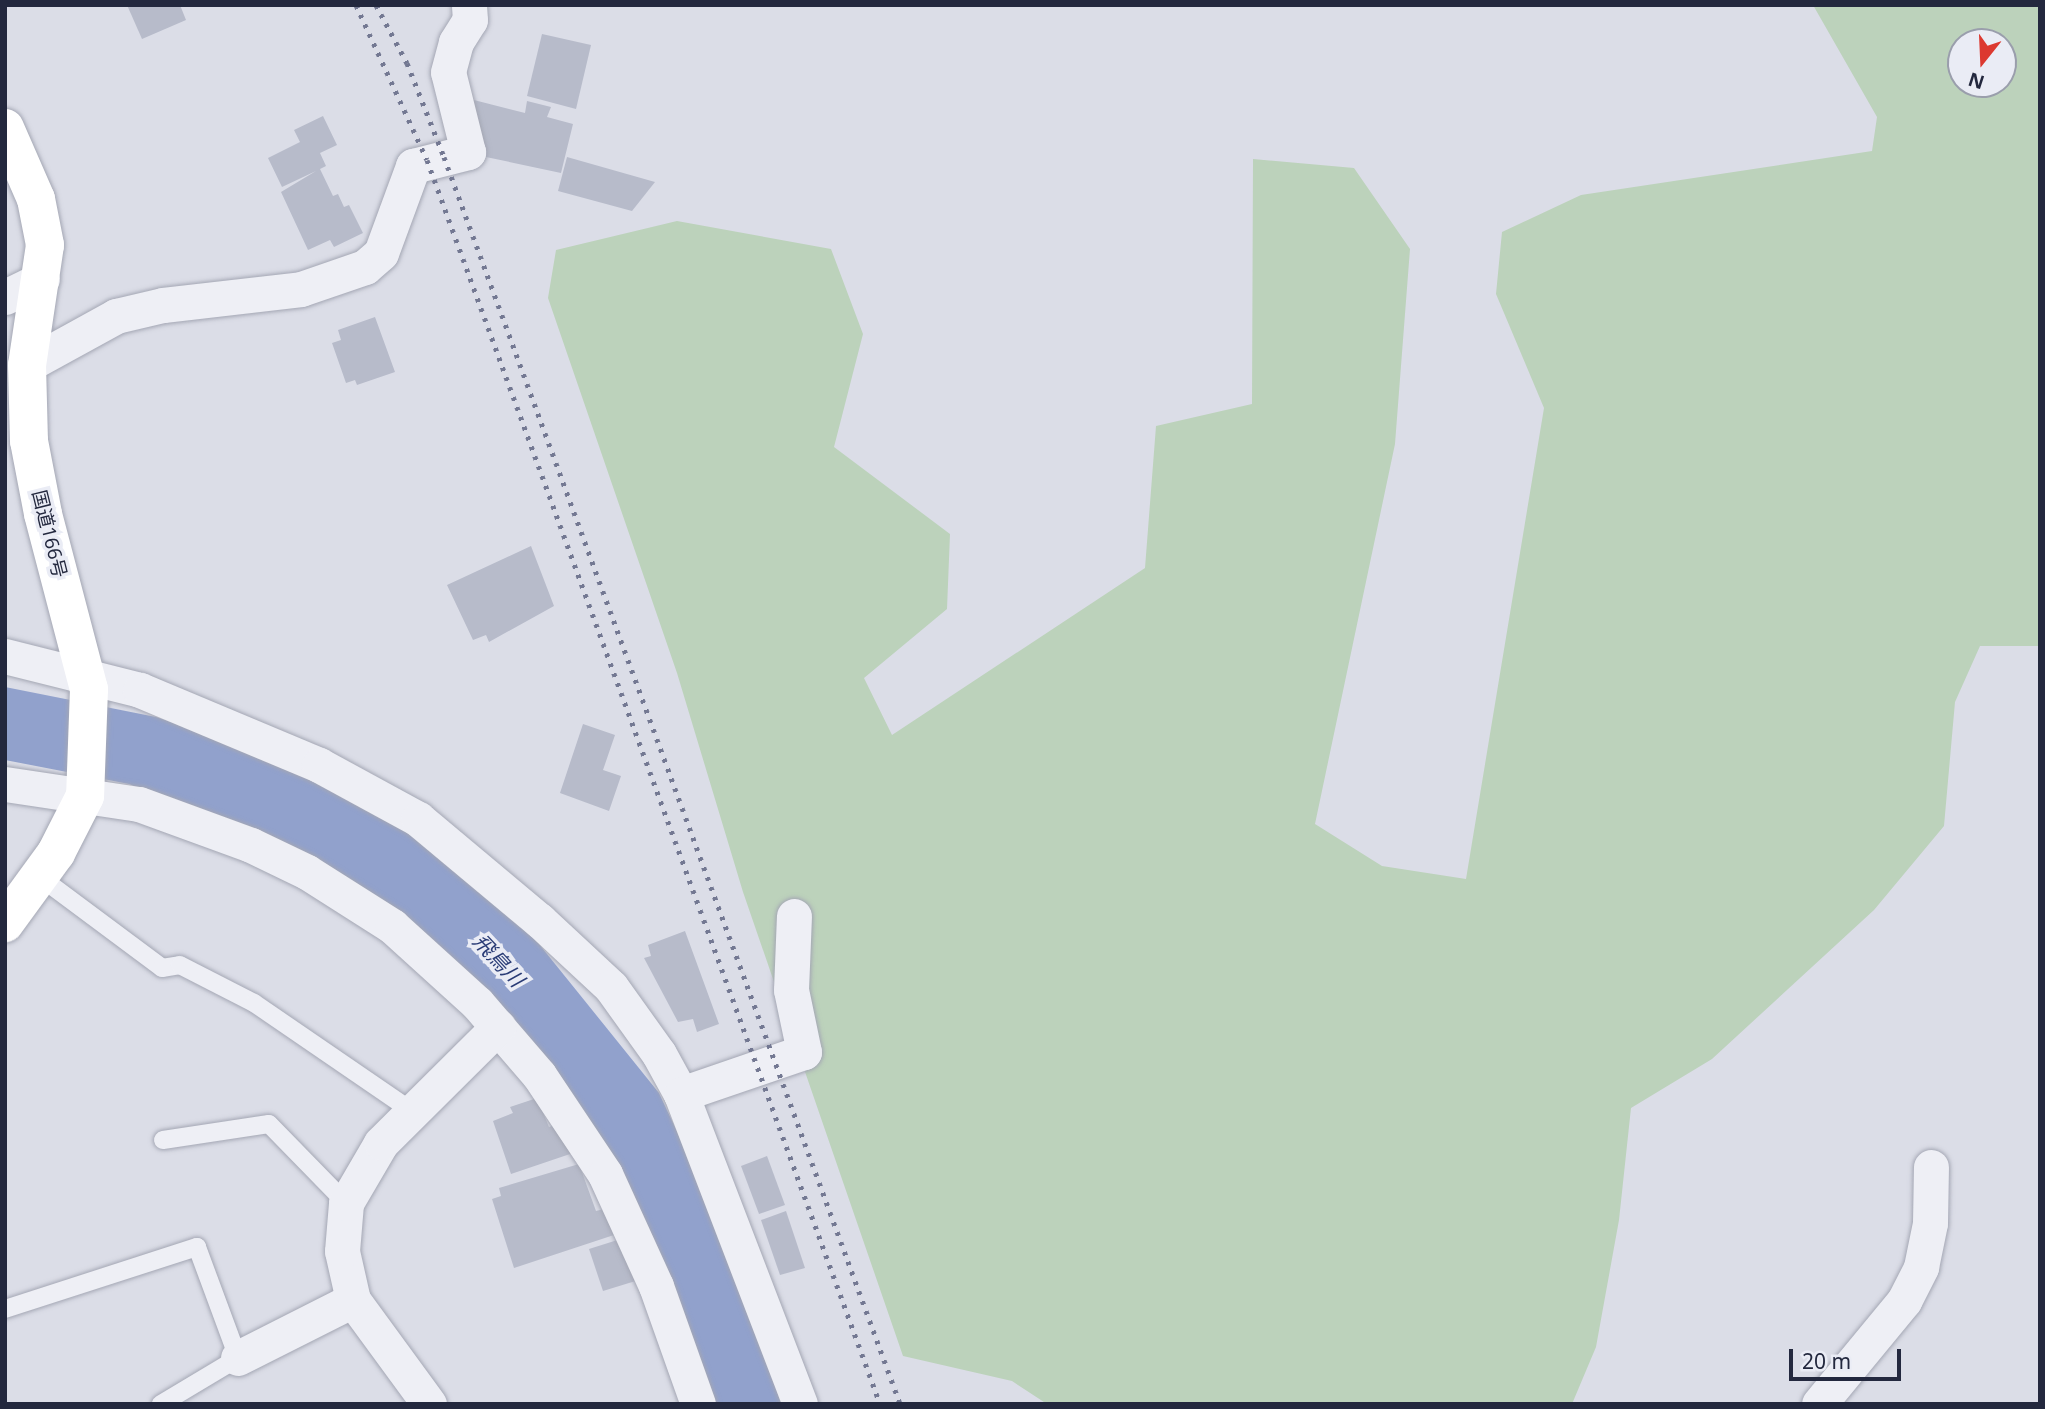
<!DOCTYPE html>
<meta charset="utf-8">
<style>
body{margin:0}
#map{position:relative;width:2045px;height:1409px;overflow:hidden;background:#dbdde7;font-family:"Noto Sans","Noto Sans JP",sans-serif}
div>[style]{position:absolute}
.green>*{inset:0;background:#bcd2bb}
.water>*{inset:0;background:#91a1cc}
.building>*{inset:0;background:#b7bbca}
.roads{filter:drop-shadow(0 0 2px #a4a7b4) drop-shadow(0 0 2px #a4a7b4)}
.service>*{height:18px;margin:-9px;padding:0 9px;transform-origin:9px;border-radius:9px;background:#eeeff5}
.minor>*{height:35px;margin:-17.5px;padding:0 17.5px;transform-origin:17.5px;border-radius:17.5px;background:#eeeff5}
.trunk>*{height:38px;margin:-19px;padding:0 19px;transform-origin:19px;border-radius:19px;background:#fff}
.rail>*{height:5px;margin-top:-2.5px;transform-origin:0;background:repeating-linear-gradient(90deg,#737892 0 3.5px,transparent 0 10.5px)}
span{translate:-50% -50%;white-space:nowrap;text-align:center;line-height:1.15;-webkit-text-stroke:7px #eaecf5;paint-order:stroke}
.street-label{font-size:19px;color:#23283e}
.water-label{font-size:21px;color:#2a3c76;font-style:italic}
.frame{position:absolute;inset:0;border:7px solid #23283e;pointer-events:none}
.north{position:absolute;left:1947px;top:28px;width:70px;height:70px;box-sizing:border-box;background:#eaecf5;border:2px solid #9a9eac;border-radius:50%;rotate:198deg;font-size:19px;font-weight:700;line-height:28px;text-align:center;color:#23283e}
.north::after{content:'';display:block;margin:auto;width:24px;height:32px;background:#dc3930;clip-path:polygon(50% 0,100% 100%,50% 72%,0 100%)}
.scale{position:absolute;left:1789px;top:1349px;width:112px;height:32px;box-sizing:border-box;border:4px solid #23283e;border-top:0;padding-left:9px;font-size:21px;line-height:24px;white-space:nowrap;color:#23283e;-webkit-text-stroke:5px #eaecf5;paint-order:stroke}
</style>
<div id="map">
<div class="green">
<i style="clip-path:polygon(evenodd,1813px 5px,2040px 5px,2040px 646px,1980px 646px,1955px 702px,1944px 826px,1874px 910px,1712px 1059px,1631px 1108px,1619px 1220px,1596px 1347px,1572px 1404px,1047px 1404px,1012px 1381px,903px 1356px,743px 892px,677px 673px,548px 298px,556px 250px,677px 221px,831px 249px,863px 334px,834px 447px,950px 534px,947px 609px,864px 678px,892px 735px,1145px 568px,1156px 426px,1252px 404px,1253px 159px,1354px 168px,1410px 249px,1395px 444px,1315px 824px,1382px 866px,1466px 879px,1544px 408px,1496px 294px,1502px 232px,1581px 195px,1872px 151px,1877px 117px,1813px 5px,1961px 42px,2003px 42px,2003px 84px,1961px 84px,1961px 42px)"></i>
</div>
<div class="water">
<i style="clip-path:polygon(5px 687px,156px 717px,262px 752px,383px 813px,514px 913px,659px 1093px,738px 1262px,781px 1404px,710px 1404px,573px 1103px,261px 837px,129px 784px,5px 760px)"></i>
</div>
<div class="building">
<i style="clip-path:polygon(127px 5px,180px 5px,186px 20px,142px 39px)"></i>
<i style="clip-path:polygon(542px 34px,591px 45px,576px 109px,527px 96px)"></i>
<i style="clip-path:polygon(470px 99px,525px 113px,527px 101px,551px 107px,547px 117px,573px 124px,561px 173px,486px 157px)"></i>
<i style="clip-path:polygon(323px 116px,337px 145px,320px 153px,326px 166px,320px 169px,333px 196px,338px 194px,344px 207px,349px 205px,363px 233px,334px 247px,330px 240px,308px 250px,281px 192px,316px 171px,282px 187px,268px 158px,300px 142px,294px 130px)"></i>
<i style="clip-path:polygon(567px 157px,655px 182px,632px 211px,558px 191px)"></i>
<i style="clip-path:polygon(375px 317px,395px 372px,357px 385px,355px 380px,346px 383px,332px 343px,341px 340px,338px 330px)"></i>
<i style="clip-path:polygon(531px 546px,554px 606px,489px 642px,486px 635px,473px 640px,447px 585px)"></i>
<i style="clip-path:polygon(583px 724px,615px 735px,603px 770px,621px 776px,609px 811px,560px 793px)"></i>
<i style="clip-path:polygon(685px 931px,719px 1024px,697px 1032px,693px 1019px,678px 1022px,644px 958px,651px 956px,648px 945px)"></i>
<i style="clip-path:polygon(537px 1098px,549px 1127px,565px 1122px,573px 1153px,511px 1174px,493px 1121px,513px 1113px,510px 1107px)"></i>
<i style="clip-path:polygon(767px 1156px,785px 1205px,759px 1214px,741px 1166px)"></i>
<i style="clip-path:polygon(579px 1164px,596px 1211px,612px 1207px,620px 1233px,514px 1268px,492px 1199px,501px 1196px,499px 1188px)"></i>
<i style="clip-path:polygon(786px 1211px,805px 1268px,780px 1275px,761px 1220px)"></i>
<i style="clip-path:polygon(627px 1237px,642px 1279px,603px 1291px,589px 1249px)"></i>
</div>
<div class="roads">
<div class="service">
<i style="left:40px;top:877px;width:152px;rotate:36.7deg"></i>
<i style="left:162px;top:968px;width:18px;rotate:-9deg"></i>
<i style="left:180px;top:965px;width:83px;rotate:27.2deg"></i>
<i style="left:254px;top:1003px;width:193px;rotate:34.4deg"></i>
<i style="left:163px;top:1140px;width:107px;rotate:-8.6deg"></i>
<i style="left:269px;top:1124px;width:110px;rotate:45.7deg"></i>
<i style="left:5px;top:1309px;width:202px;rotate:-17.9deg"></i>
<i style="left:197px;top:1247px;width:118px;rotate:69.7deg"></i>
<i style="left:238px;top:1358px;width:90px;rotate:149.1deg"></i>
</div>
<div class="minor">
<i style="left:5px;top:297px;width:41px;rotate:-25.9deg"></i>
<i style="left:27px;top:365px;width:102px;rotate:-28.8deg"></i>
<i style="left:116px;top:316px;width:48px;rotate:-13.2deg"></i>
<i style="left:163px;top:305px;width:139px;rotate:-6.6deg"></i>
<i style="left:301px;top:289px;width:68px;rotate:-19deg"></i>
<i style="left:365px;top:267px;width:21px;rotate:-41deg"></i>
<i style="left:381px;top:253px;width:93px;rotate:-69.8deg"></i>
<i style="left:413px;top:166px;width:57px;rotate:-14.3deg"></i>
<i style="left:468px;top:152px;width:82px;rotate:-104deg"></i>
<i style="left:448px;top:72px;width:31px;rotate:-75deg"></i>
<i style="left:456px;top:42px;width:26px;rotate:-58deg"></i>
<i style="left:470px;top:20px;width:15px;rotate:-94deg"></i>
<i style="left:5px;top:656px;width:139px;rotate:14.1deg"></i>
<i style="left:140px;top:690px;width:194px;rotate:22.7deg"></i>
<i style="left:319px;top:765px;width:113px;rotate:28.6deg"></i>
<i style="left:418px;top:819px;width:158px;rotate:39.9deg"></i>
<i style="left:539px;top:920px;width:98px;rotate:42.9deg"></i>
<i style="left:611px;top:987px;width:82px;rotate:54.4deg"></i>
<i style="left:659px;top:1054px;width:46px;rotate:61.2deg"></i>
<i style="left:681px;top:1094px;width:332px;rotate:69deg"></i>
<i style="left:5px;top:784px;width:135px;rotate:8.5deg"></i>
<i style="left:139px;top:804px;width:119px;rotate:20.1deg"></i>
<i style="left:251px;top:845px;width:62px;rotate:25.7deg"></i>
<i style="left:307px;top:872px;width:101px;rotate:32.4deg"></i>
<i style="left:392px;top:926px;width:115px;rotate:42.2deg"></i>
<i style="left:477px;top:1003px;width:95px;rotate:49.3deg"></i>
<i style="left:539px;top:1075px;width:119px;rotate:56.3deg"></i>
<i style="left:605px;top:1174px;width:123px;rotate:65.5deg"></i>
<i style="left:656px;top:1286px;width:125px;rotate:70.4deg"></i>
<i style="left:681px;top:1094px;width:130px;rotate:-18.9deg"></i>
<i style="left:804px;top:1052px;width:63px;rotate:-101.8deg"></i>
<i style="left:791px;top:990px;width:74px;rotate:-87.7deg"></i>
<i style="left:238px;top:1358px;width:129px;rotate:-26.8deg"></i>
<i style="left:429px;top:1404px;width:129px;rotate:-126.2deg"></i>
<i style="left:353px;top:1300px;width:50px;rotate:-102.7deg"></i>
<i style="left:342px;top:1251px;width:48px;rotate:-85.2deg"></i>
<i style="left:346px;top:1203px;width:69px;rotate:-59.7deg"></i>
<i style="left:381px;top:1143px;width:165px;rotate:-44.8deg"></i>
<i style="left:1819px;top:1404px;width:134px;rotate:-50.5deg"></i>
<i style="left:1904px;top:1301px;width:38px;rotate:-63deg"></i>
<i style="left:1921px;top:1267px;width:45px;rotate:-78.4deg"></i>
<i style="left:1930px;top:1223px;width:56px;rotate:-89deg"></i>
</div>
<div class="trunk">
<i style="left:5px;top:128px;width:77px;rotate:66.4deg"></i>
<i style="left:36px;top:199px;width:47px;rotate:78.9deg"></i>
<i style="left:45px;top:245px;width:121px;rotate:98.5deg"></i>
<i style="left:27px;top:365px;width:76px;rotate:88.5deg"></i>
<i style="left:29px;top:441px;width:74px;rotate:79.1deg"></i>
<i style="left:43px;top:514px;width:181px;rotate:75.3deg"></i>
<i style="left:89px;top:689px;width:107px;rotate:92.1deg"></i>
<i style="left:85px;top:796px;width:64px;rotate:117deg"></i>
<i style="left:56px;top:853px;width:87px;rotate:126.1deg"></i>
</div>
</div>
<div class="rail">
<i style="left:356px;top:5px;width:170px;rotate:65.4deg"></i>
<i style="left:427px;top:160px;width:1324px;rotate:69.99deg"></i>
<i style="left:376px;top:5px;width:66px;rotate:61.9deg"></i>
<i style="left:407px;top:63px;width:101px;rotate:68.5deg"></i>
<i style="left:444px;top:157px;width:1328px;rotate:69.91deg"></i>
</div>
<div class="street-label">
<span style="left:49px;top:534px;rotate:76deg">国道166号</span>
</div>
<div class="water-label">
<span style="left:499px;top:960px;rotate:47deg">飛鳥川</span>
</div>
<div class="frame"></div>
<div class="north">N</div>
<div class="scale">20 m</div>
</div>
